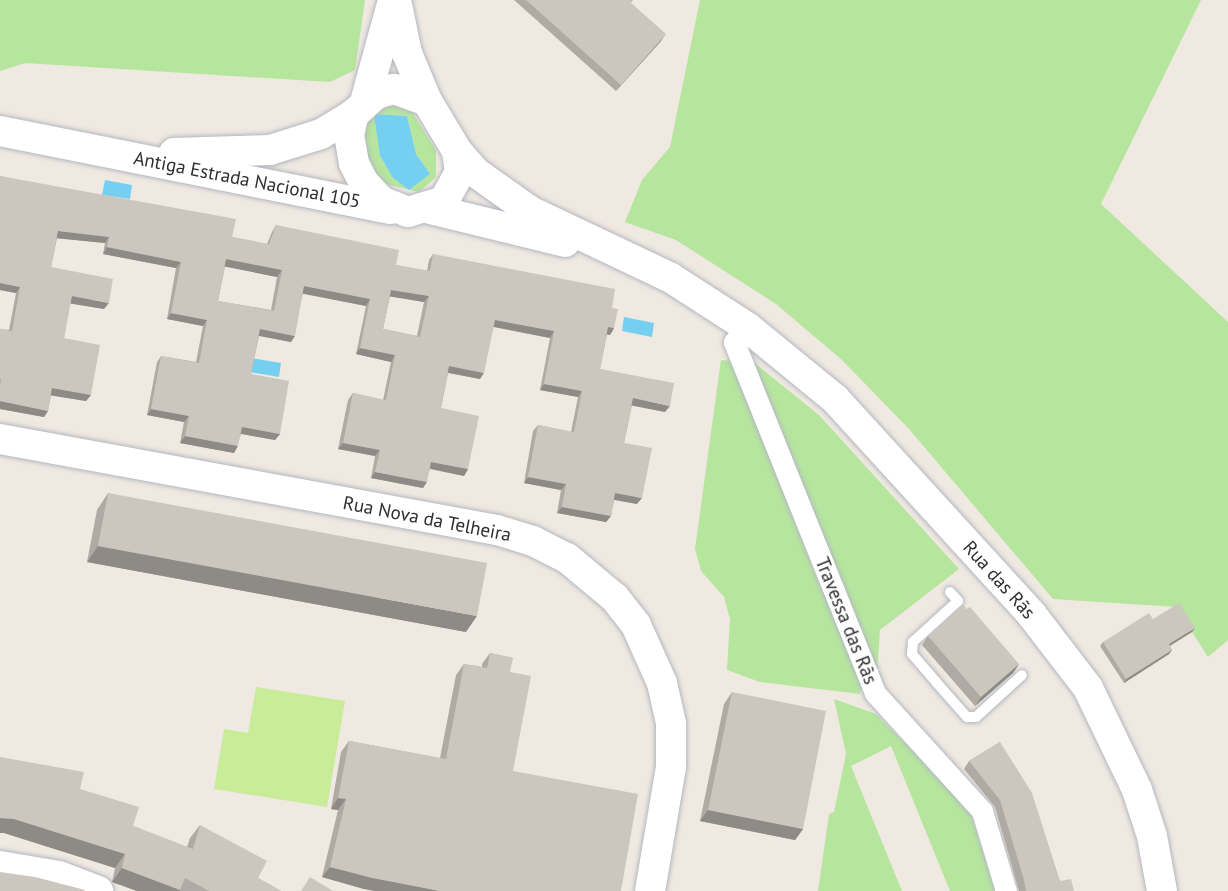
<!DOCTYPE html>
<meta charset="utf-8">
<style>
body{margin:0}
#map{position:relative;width:1228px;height:891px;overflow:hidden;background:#efe9e1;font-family:"PT Sans",sans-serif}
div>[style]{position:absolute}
.green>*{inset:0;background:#b6e59e}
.pitch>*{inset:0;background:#c9ec9a}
.water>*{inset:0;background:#75cff0}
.roads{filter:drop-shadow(0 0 2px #b4b7c1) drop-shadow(0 0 2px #b4b7c1)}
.lane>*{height:10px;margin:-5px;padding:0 5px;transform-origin:5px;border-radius:5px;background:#fff}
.street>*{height:21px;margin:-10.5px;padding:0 10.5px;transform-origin:10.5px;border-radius:10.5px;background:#fff}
.secondary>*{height:30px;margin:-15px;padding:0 15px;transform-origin:15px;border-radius:15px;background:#fff}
.wall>*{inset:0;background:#afaba4}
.shaded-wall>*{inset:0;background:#8e8b86}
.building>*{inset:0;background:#cbc7bf}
span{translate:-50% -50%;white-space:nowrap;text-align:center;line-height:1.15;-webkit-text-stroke:5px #fff;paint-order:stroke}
.street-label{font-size:19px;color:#2e2e2e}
</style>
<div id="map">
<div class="green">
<i style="clip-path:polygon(0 0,365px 0,355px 70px,330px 82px,25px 63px,0 71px)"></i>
<i style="clip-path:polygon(700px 0,1201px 0,1101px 204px,1228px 322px,1228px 640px,1208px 657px,1176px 607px,1053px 599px,909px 429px,842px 360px,776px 304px,676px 240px,625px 222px,642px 180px,670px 147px)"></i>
<i style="clip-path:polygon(evenodd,391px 105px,412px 112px,436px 150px,436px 177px,419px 192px,386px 184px,369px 165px,363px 135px,369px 116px,391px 105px,375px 114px,407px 116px,416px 154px,430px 174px,409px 189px,393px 178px,380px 156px,375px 114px)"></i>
<i style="clip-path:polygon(747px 357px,819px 415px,959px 569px,880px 630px,877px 675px)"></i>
<i style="clip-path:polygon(721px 360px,732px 361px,819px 584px,864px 677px,860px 694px,760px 682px,727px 670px,730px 619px,724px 597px,701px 571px,695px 549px)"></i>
<i style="clip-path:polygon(834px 699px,876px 714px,968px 807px,997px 891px,950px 891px,891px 746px,851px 766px,902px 891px,818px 891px,829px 814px,834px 812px,846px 754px)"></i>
</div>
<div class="pitch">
<i style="clip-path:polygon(256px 687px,345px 701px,327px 807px,214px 789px,224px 729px,248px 733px)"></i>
</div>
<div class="water">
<i style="clip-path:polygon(374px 114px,407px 116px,416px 154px,430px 174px,409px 190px,393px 178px,380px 156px)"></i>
<i style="clip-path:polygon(105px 180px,132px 185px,130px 199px,102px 195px)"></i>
<i style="clip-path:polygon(624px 317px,654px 323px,652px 337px,622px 331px)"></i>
<i style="clip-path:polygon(251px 358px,281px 363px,279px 377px,249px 372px)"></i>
</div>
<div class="roads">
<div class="lane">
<i style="left:950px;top:592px;width:12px;rotate:48deg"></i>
<i style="left:958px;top:601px;width:61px;rotate:137.7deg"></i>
<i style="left:913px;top:642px;width:12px;rotate:95deg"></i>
<i style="left:912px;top:654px;width:37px;rotate:49deg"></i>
<i style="left:936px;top:682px;width:47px;rotate:48.5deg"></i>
<i style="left:967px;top:717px;width:9px"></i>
<i style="left:976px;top:717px;width:62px;rotate:-42.4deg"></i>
</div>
<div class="street">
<i style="left:747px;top:327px;width:20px;rotate:131deg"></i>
<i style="left:734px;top:342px;width:378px;rotate:68.1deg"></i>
<i style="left:875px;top:693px;width:159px;rotate:47.8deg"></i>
<i style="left:982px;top:811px;width:84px;rotate:73.3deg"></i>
</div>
<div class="secondary">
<i style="left:396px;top:0;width:54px;rotate:78.3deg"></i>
<i style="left:407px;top:53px;width:52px;rotate:67.4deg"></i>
<i style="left:427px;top:101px;width:58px;rotate:59deg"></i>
<i style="left:457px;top:151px;width:21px;rotate:82deg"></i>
<i style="left:460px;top:172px;width:33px;rotate:119deg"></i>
<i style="left:444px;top:201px;width:38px;rotate:163deg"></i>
<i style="left:408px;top:212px;width:29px;rotate:-158deg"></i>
<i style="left:381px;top:201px;width:25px;rotate:-133deg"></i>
<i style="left:364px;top:183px;width:22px;rotate:-117deg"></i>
<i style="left:354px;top:163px;width:28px;rotate:-100deg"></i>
<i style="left:349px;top:135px;width:22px;rotate:-77deg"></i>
<i style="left:354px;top:114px;width:30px;rotate:-42deg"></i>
<i style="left:376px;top:94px;width:19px;rotate:-16deg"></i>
<i style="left:394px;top:89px;width:35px;rotate:20deg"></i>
<i style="left:365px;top:102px;width:106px;rotate:-74.6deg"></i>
<i style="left:0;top:131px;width:398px;rotate:11.3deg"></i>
<i style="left:457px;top:151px;width:28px;rotate:49deg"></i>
<i style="left:475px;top:172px;width:67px;rotate:35.3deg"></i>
<i style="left:530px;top:211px;width:156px;rotate:25.4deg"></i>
<i style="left:671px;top:278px;width:90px;rotate:32.8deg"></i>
<i style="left:747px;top:327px;width:114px;rotate:39.3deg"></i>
<i style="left:835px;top:399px;width:292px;rotate:47.6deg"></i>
<i style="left:1032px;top:615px;width:92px;rotate:52.5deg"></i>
<i style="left:1088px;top:688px;width:113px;rotate:64.3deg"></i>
<i style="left:1137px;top:790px;width:48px;rotate:71.9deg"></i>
<i style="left:1152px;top:836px;width:56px;rotate:79.7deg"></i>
<i style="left:174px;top:153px;width:96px;rotate:-1.8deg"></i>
<i style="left:270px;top:150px;width:53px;rotate:-17.4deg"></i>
<i style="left:321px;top:134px;width:39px;rotate:-31deg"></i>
<i style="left:430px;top:209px;width:139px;rotate:13.7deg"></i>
<i style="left:0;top:439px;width:505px;rotate:10.38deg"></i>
<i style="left:497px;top:530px;width:38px;rotate:17deg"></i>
<i style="left:533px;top:541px;width:38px;rotate:27deg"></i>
<i style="left:567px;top:558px;width:62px;rotate:39.8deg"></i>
<i style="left:615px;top:598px;width:34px;rotate:52deg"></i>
<i style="left:636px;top:625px;width:64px;rotate:65.9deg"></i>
<i style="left:662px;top:683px;width:41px;rotate:77.3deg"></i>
<i style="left:671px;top:723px;width:44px;rotate:90deg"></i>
<i style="left:671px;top:767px;width:126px;rotate:99.6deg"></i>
<i style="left:0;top:866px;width:60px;rotate:9.6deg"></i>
<i style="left:59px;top:876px;width:42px;rotate:21deg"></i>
</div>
</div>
<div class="wall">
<i style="clip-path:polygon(514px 0,633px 0,630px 3px,661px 41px,616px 91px)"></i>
<i style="clip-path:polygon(evenodd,0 176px,232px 237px,267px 244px,272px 232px,276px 225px,396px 265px,427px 271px,429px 260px,433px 254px,612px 308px,614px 328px,610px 335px,607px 334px,600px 369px,665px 412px,632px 405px,624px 443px,637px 504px,614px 500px,611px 516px,606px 522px,557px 513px,561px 490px,524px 483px,533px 431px,538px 425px,571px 432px,578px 397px,540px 390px,550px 338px,493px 327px,480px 379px,448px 373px,441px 408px,468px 469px,464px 476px,430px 469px,423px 488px,371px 478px,375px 456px,338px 449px,348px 400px,353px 393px,383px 400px,391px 362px,356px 354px,366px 306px,303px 293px,291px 342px,259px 336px,251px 374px,280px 434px,275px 440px,241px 434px,234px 453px,180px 443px,184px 422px,147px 415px,157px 362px,161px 356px,196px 362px,203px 326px,167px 319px,176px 268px,103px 254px,105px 243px,57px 238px,51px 267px,104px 309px,70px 303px,64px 338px,91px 395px,86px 401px,51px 395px,48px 411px,44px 417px,0 409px,0 329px,9px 330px,16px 293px,0 290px,0 176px,225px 266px,277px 277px,271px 310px,218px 301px,225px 266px,0 176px,390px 296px,424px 302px,417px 336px,383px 329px,390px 296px)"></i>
<i style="clip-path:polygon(108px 493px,466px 632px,87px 562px,97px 510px)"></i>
<i style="clip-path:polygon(1153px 619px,1192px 632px,1170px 646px,1172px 650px,1169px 654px,1124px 683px,1100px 646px,1103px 642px)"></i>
<i style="clip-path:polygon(928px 636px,1019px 664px,1013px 673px,975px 706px,922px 645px)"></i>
<i style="clip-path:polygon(490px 653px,513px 658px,364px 889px,322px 877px,338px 810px,331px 809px,341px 752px,349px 741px,440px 758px,456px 675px,464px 664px,482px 667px,482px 664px)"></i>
<i style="clip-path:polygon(732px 692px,803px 829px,795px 840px,700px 821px,724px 704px)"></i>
<i style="clip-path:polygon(1000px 742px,1060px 881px,1074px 891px,1019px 891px,995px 807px,964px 769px,969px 761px)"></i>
<i style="clip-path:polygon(0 757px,80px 789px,133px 826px,187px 847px,190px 838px,200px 825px,258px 878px,281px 891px,137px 891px,112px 882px,115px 868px,4px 833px,0 833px)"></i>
</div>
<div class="shaded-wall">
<i style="clip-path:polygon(666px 34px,661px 41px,616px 91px,621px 85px)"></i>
<i style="clip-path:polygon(58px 231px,109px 237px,105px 243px,54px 238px)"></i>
<i style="clip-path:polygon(107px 247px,181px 262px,176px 268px,103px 254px)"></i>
<i style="clip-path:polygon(226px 259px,282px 270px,277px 277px,222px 266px)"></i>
<i style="clip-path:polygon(0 283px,20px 287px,16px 293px,0 290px)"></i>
<i style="clip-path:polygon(304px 286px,370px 299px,366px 306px,299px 293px)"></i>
<i style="clip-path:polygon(391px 290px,429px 296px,424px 302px,387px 296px)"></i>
<i style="clip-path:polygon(72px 296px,109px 303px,104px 309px,67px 303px)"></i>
<i style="clip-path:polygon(171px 313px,207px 320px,203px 326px,167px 319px)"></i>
<i style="clip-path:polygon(495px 320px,554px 331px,550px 338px,490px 326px)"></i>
<i style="clip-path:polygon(608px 327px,614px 328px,610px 335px,604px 334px)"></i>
<i style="clip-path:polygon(260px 329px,295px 336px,291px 342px,255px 335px)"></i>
<i style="clip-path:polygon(360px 348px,395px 355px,391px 362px,356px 354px)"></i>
<i style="clip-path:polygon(449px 366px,484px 373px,480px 379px,445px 372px)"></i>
<i style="clip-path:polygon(544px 384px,582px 391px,578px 397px,540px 390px)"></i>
<i style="clip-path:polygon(52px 388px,91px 395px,86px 401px,48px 395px)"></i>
<i style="clip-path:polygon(633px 398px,670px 406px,665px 412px,629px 405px)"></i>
<i style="clip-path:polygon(0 401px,48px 411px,44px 417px,0 409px)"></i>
<i style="clip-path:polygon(151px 409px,189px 416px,184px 422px,147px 415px)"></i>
<i style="clip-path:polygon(242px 427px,280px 434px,275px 440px,237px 433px)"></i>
<i style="clip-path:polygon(185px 436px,238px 446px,234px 453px,180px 443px)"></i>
<i style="clip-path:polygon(343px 443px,380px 450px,375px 456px,338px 449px)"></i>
<i style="clip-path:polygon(431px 462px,468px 469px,464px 476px,427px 468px)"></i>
<i style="clip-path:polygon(375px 472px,427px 482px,423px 488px,371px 478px)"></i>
<i style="clip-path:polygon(528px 477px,566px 484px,561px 490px,524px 483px)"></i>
<i style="clip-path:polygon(615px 493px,642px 498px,637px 504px,611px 499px)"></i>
<i style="clip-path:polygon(562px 507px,611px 516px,606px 522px,557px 513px)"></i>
<i style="clip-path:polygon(98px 546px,477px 616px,466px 632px,87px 562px)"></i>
<i style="clip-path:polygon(1195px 628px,1192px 632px,1166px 648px,1169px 644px)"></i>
<i style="clip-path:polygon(1172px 650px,1169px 654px,1124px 683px,1126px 679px)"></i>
<i style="clip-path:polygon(1019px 664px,1013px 673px,975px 706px,981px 697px)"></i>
<i style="clip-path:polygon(338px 798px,346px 799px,338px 810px,331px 809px)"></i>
<i style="clip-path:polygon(708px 810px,803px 829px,795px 840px,700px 821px)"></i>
<i style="clip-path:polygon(0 818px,14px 819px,125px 854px,115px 868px,4px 833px,0 833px)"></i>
<i style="clip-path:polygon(330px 867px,440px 891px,374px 891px,364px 889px,322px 877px)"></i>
<i style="clip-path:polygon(122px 868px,180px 890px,180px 891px,137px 891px,112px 882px)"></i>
</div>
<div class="building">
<i style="clip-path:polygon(526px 0,632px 0,630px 2px,666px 34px,621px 85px)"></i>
<i style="clip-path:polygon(evenodd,0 176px,236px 219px,232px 237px,269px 244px,276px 225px,399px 250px,396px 265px,430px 271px,433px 254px,615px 289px,612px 308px,618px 309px,614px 328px,608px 327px,600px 369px,674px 383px,670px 406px,633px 398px,624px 443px,652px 448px,642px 498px,615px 493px,611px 516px,562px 507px,566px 484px,528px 477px,538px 425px,574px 432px,582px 391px,544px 384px,554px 331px,495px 320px,484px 373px,449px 366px,441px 408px,479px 416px,468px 469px,431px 462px,427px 482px,375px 472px,380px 450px,343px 443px,353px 393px,386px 400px,395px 355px,360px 348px,370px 299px,304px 286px,295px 336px,260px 329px,251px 374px,289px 381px,280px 434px,242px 427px,238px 446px,185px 436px,189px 416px,151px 409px,161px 356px,199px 363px,207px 320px,171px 313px,181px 262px,107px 247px,109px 237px,58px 231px,51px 267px,113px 279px,109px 303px,72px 296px,64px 338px,100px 345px,91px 395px,52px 388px,48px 411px,0 401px,0 386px,1px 379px,0 379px,0 329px,12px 331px,20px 287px,0 283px,0 176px,226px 259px,282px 270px,274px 311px,218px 301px,226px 259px,0 176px,391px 290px,429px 296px,420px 337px,383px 329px,391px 290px)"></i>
<i style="clip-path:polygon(108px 493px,487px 563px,477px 616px,98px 546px)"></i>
<i style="clip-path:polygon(1179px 603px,1195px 628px,1169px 644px,1172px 650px,1126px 679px,1103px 642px,1149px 613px,1153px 619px)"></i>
<i style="clip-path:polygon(963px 604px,966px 609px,970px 607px,1019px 664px,981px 697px,928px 636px)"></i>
<i style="clip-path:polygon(490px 653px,513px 658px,510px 672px,531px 676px,513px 771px,638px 794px,621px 891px,440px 891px,372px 878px,330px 867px,346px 799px,338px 798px,349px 741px,446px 759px,464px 664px,487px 668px)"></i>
<i style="clip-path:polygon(732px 692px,826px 711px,803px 829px,708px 810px)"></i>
<i style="clip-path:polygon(1000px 742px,1032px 793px,1060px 881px,1071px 879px,1074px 891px,1026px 891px,1024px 880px,1000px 800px,969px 761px)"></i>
<i style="clip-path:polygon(0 757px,84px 772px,80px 789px,139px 807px,133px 826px,193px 849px,200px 825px,267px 861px,258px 878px,281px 891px,209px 891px,185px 878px,180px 890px,122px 868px,125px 854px,14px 819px,0 818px)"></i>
<i style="clip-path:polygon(0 872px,35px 877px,85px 890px,84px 891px,0 891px)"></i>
<i style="clip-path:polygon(310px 877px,333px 891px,301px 891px)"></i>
</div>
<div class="street-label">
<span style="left:247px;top:180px;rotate:11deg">Antiga Estrada Nacional 105</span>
<span style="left:427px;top:519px;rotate:11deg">Rua Nova da Telheira</span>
<span style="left:999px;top:580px;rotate:48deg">Rua das Rãs</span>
<span style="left:846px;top:621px;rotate:68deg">Travessa das Rãs</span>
</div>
</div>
